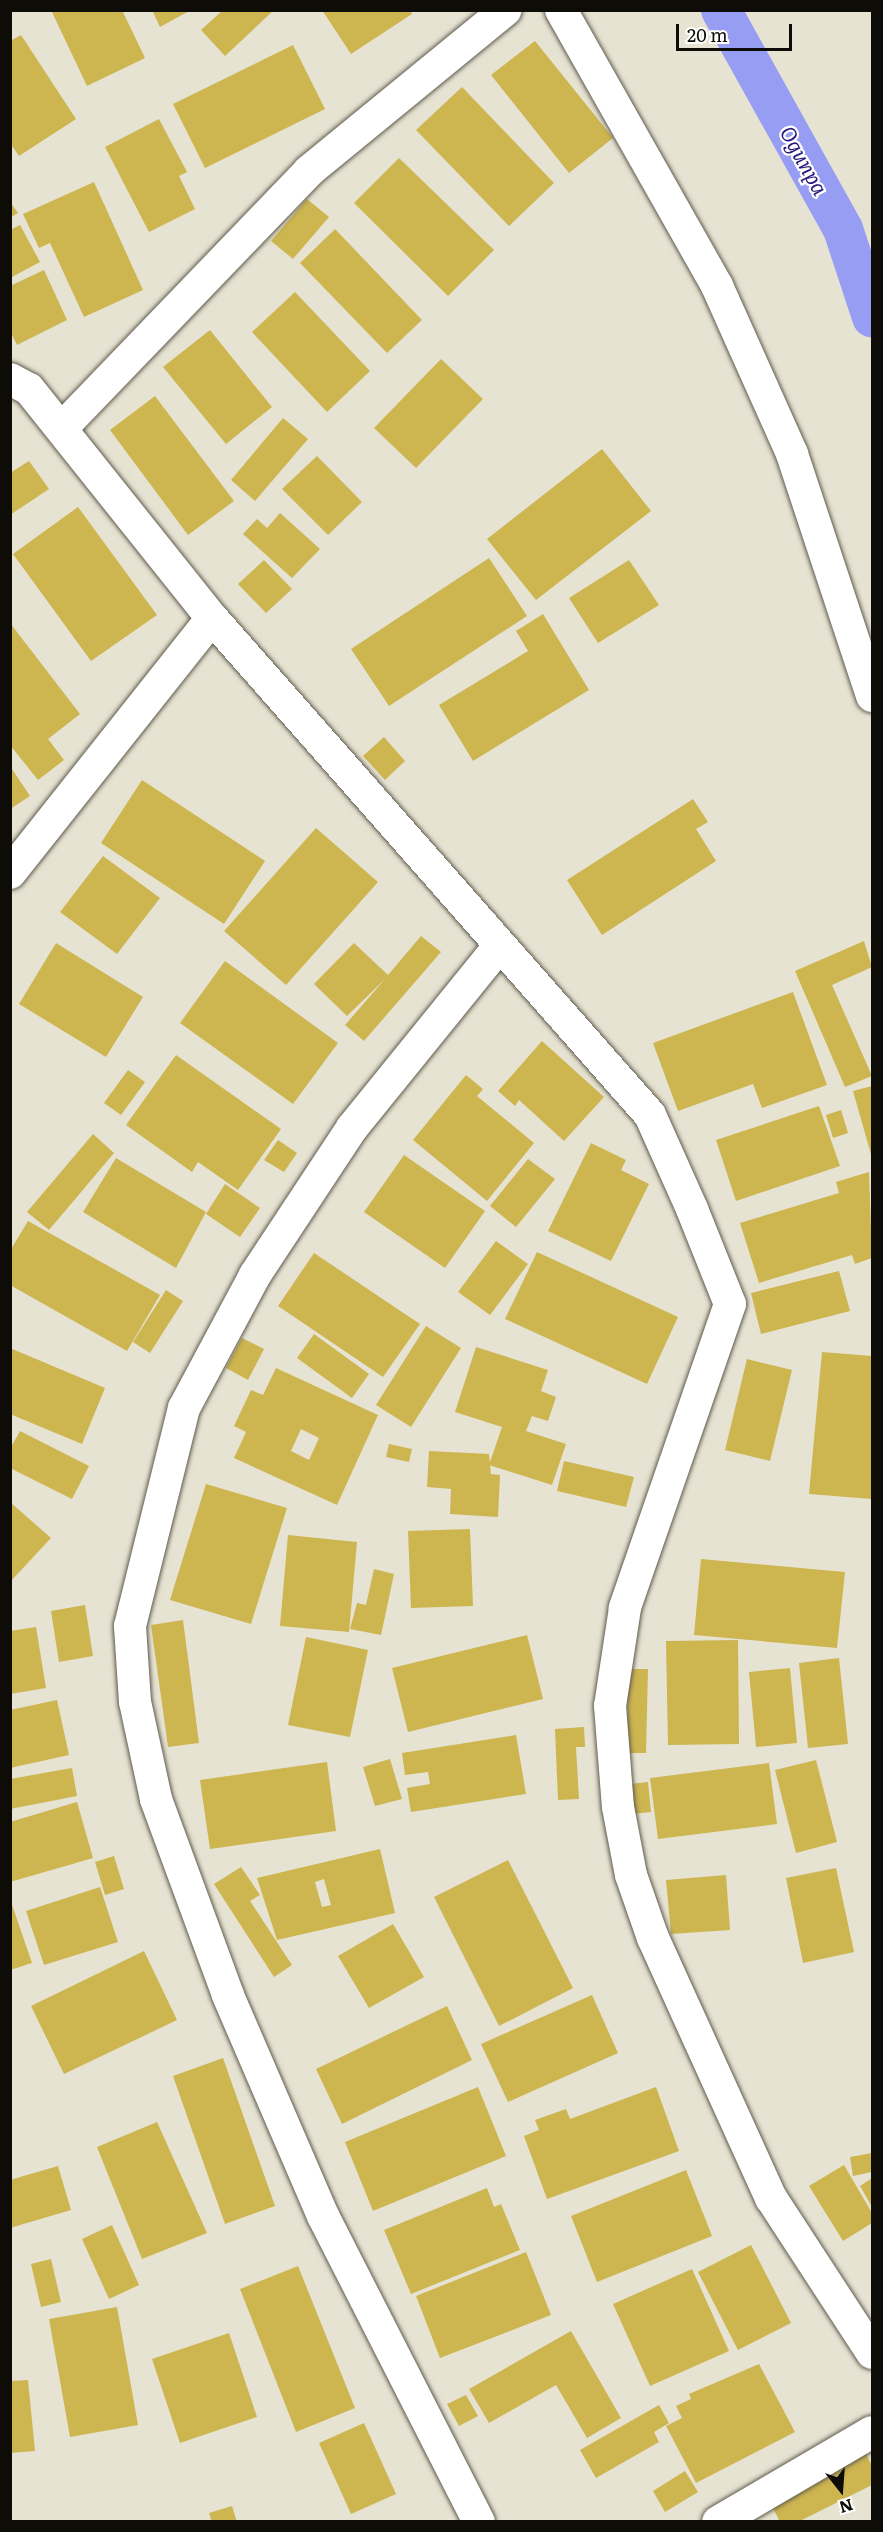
<!DOCTYPE html>
<style>
body{margin:0}
#map{position:relative;width:883px;height:2532px;overflow:hidden;background:#e7e3d3;font-family:Literata,serif}
div>[style]{position:absolute}
.canal>*{height:40px;margin:-20px;padding:0 20px;transform-origin:20px;border-radius:20px;background:#969df2}
.building>*{inset:0;background:#cdb550}
.roads{filter:drop-shadow(0 0 2px #5f5b4d) drop-shadow(0 0 2px #5f5b4d)}
.minor>*{height:32px;margin:-16px;padding:0 16px;transform-origin:16px;border-radius:16px;background:#fff}
span{translate:-50% -50%;white-space:nowrap;text-align:center;line-height:1.15;-webkit-text-stroke:4.5px #fff;paint-order:stroke}
.water-label{font-size:21px;color:#28197b;font-style:italic}
.frame{position:absolute;inset:0;border:12px solid #0d0c07;pointer-events:none}
.north{position:absolute;left:811px;top:2460px;width:60px;height:60px;-webkit-text-stroke:4px #fff;paint-order:stroke;rotate:163deg;font-size:16px;font-weight:700;line-height:24px;text-align:center;color:#0d0c07}
.north::after{content:'';display:block;margin:auto;width:21px;height:27px;background:#0d0c07;clip-path:polygon(50% 0,100% 100%,50% 72%,0 100%)}
.scale{position:absolute;left:676px;top:24px;width:116px;height:27px;box-sizing:border-box;border:3px solid #0d0c07;border-top:0;padding-left:8px;font-size:18px;line-height:21px;white-space:nowrap;color:#0d0c07;-webkit-text-stroke:4px #fff;paint-order:stroke}
</style>
<div id="map">
<div class="canal">
<i style="left:721px;top:10px;width:251px;rotate:60.9deg"></i>
<i style="left:843px;top:229px;width:93px;rotate:71.8deg"></i>
</div>
<div class="building">
<i style="clip-path:polygon(51px 10px,122px 10px,145px 58px,87px 86px)"></i>
<i style="clip-path:polygon(152px 10px,191px 10px,160px 27px)"></i>
<i style="clip-path:polygon(223px 10px,274px 10px,225px 56px,201px 30px)"></i>
<i style="clip-path:polygon(322px 10px,410px 10px,412px 14px,351px 54px)"></i>
<i style="clip-path:polygon(21px 35px,76px 119px,19px 156px,10px 143px,10px 41px)"></i>
<i style="clip-path:polygon(535px 41px,613px 138px,569px 173px,491px 75px)"></i>
<i style="clip-path:polygon(293px 45px,325px 109px,205px 168px,173px 104px)"></i>
<i style="clip-path:polygon(462px 87px,554px 183px,509px 226px,416px 130px)"></i>
<i style="clip-path:polygon(159px 119px,187px 172px,179px 176px,195px 209px,149px 232px,105px 147px)"></i>
<i style="clip-path:polygon(399px 158px,494px 250px,448px 296px,354px 203px)"></i>
<i style="clip-path:polygon(94px 182px,143px 290px,84px 317px,50px 243px,39px 248px,23px 214px)"></i>
<i style="clip-path:polygon(307px 199px,329px 217px,293px 259px,271px 241px)"></i>
<i style="clip-path:polygon(10px 202px,18px 213px,10px 218px)"></i>
<i style="clip-path:polygon(20px 225px,40px 262px,10px 278px,10px 230px)"></i>
<i style="clip-path:polygon(335px 229px,422px 320px,387px 353px,300px 263px)"></i>
<i style="clip-path:polygon(44px 270px,67px 320px,17px 345px,10px 331px,10px 286px)"></i>
<i style="clip-path:polygon(295px 292px,370px 371px,327px 412px,252px 332px)"></i>
<i style="clip-path:polygon(210px 330px,272px 407px,226px 444px,163px 367px)"></i>
<i style="clip-path:polygon(441px 359px,483px 399px,416px 468px,374px 428px)"></i>
<i style="clip-path:polygon(155px 396px,234px 501px,188px 535px,110px 430px)"></i>
<i style="clip-path:polygon(283px 418px,308px 439px,255px 501px,231px 480px)"></i>
<i style="clip-path:polygon(602px 449px,651px 511px,536px 600px,487px 539px)"></i>
<i style="clip-path:polygon(317px 456px,362px 502px,328px 535px,282px 489px)"></i>
<i style="clip-path:polygon(29px 461px,49px 489px,10px 515px,10px 473px)"></i>
<i style="clip-path:polygon(78px 507px,157px 615px,91px 661px,13px 554px)"></i>
<i style="clip-path:polygon(280px 513px,320px 549px,292px 578px,243px 534px,257px 519px,267px 528px)"></i>
<i style="clip-path:polygon(489px 558px,527px 616px,389px 706px,351px 649px)"></i>
<i style="clip-path:polygon(264px 560px,292px 589px,266px 613px,238px 584px)"></i>
<i style="clip-path:polygon(629px 560px,659px 605px,598px 643px,569px 598px)"></i>
<i style="clip-path:polygon(543px 614px,589px 690px,473px 761px,439px 705px,528px 651px,516px 631px)"></i>
<i style="clip-path:polygon(10px 623px,80px 714px,48px 739px,64px 760px,38px 780px,10px 745px)"></i>
<i style="clip-path:polygon(384px 737px,405px 761px,385px 780px,363px 756px)"></i>
<i style="clip-path:polygon(10px 766px,30px 796px,10px 809px)"></i>
<i style="clip-path:polygon(142px 780px,265px 861px,224px 924px,101px 843px)"></i>
<i style="clip-path:polygon(693px 799px,708px 822px,696px 829px,716px 861px,602px 935px,567px 880px)"></i>
<i style="clip-path:polygon(316px 828px,378px 882px,286px 985px,224px 931px)"></i>
<i style="clip-path:polygon(103px 856px,160px 898px,117px 954px,60px 912px)"></i>
<i style="clip-path:polygon(421px 936px,441px 952px,364px 1041px,345px 1025px,385px 979px,347px 1016px,314px 984px,354px 943px,388px 975px)"></i>
<i style="clip-path:polygon(864px 941px,872px 967px,832px 985px,872px 1076px,845px 1087px,795px 971px)"></i>
<i style="clip-path:polygon(56px 943px,143px 997px,106px 1057px,19px 1004px)"></i>
<i style="clip-path:polygon(225px 961px,338px 1043px,293px 1104px,180px 1023px)"></i>
<i style="clip-path:polygon(793px 992px,827px 1085px,762px 1108px,753px 1084px,678px 1111px,653px 1043px)"></i>
<i style="clip-path:polygon(542px 1041px,604px 1097px,564px 1141px,519px 1100px,515px 1106px,498px 1091px)"></i>
<i style="clip-path:polygon(176px 1055px,281px 1129px,238px 1190px,198px 1162px,192px 1172px,126px 1125px)"></i>
<i style="clip-path:polygon(128px 1070px,145px 1082px,121px 1115px,104px 1103px)"></i>
<i style="clip-path:polygon(466px 1075px,483px 1089px,477px 1096px,534px 1143px,487px 1201px,413px 1140px)"></i>
<i style="clip-path:polygon(872px 1086px,872px 1158px,853px 1091px)"></i>
<i style="clip-path:polygon(819px 1106px,840px 1166px,736px 1201px,716px 1140px)"></i>
<i style="clip-path:polygon(841px 1110px,848px 1133px,833px 1138px,826px 1115px)"></i>
<i style="clip-path:polygon(93px 1134px,114px 1153px,49px 1230px,27px 1212px)"></i>
<i style="clip-path:polygon(278px 1140px,297px 1153px,284px 1172px,264px 1160px)"></i>
<i style="clip-path:polygon(591px 1143px,626px 1160px,621px 1170px,649px 1184px,611px 1261px,548px 1231px)"></i>
<i style="clip-path:polygon(404px 1155px,485px 1211px,445px 1268px,364px 1212px)"></i>
<i style="clip-path:polygon(116px 1158px,206px 1212px,176px 1268px,83px 1212px)"></i>
<i style="clip-path:polygon(528px 1159px,555px 1179px,516px 1227px,490px 1206px)"></i>
<i style="clip-path:polygon(869px 1172px,872px 1258px,855px 1264px,852px 1255px,759px 1283px,740px 1223px,839px 1193px,836px 1182px)"></i>
<i style="clip-path:polygon(225px 1184px,260px 1208px,240px 1237px,206px 1214px)"></i>
<i style="clip-path:polygon(28px 1221px,160px 1295px,127px 1351px,10px 1285px,10px 1251px)"></i>
<i style="clip-path:polygon(496px 1241px,528px 1264px,490px 1315px,458px 1292px)"></i>
<i style="clip-path:polygon(537px 1252px,678px 1317px,647px 1384px,505px 1319px)"></i>
<i style="clip-path:polygon(314px 1253px,420px 1324px,383px 1377px,278px 1306px)"></i>
<i style="clip-path:polygon(839px 1271px,850px 1311px,761px 1334px,751px 1293px)"></i>
<i style="clip-path:polygon(166px 1290px,183px 1301px,150px 1353px,133px 1342px)"></i>
<i style="clip-path:polygon(426px 1326px,461px 1348px,411px 1427px,376px 1405px)"></i>
<i style="clip-path:polygon(314px 1334px,369px 1374px,352px 1398px,297px 1358px)"></i>
<i style="clip-path:polygon(242px 1338px,264px 1349px,248px 1380px,226px 1368px)"></i>
<i style="clip-path:polygon(476px 1347px,548px 1370px,541px 1391px,556px 1397px,548px 1421px,532px 1416px,526px 1431px,566px 1444px,552px 1485px,489px 1465px,502px 1427px,455px 1412px)"></i>
<i style="clip-path:polygon(10px 1348px,105px 1388px,82px 1444px,10px 1414px)"></i>
<i style="clip-path:polygon(822px 1352px,872px 1356px,872px 1499px,809px 1494px)"></i>
<i style="clip-path:polygon(747px 1359px,792px 1370px,770px 1461px,725px 1450px)"></i>
<i style="clip-path:polygon(evenodd,276px 1368px,378px 1415px,337px 1505px,234px 1458px,246px 1432px,234px 1426px,251px 1390px,263px 1395px,276px 1368px,301px 1429px,319px 1438px,309px 1460px,291px 1451px,301px 1429px)"></i>
<i style="clip-path:polygon(20px 1431px,89px 1466px,72px 1499px,10px 1468px,10px 1449px)"></i>
<i style="clip-path:polygon(389px 1444px,412px 1449px,409px 1462px,386px 1457px)"></i>
<i style="clip-path:polygon(429px 1451px,489px 1454px,491px 1474px,500px 1475px,498px 1517px,450px 1514px,451px 1489px,427px 1487px)"></i>
<i style="clip-path:polygon(564px 1461px,634px 1477px,626px 1507px,557px 1491px)"></i>
<i style="clip-path:polygon(206px 1484px,287px 1508px,251px 1624px,170px 1600px)"></i>
<i style="clip-path:polygon(10px 1502px,51px 1538px,10px 1582px)"></i>
<i style="clip-path:polygon(470px 1529px,473px 1606px,411px 1608px,408px 1531px)"></i>
<i style="clip-path:polygon(288px 1535px,357px 1542px,349px 1632px,280px 1626px)"></i>
<i style="clip-path:polygon(701px 1559px,845px 1572px,837px 1648px,694px 1635px)"></i>
<i style="clip-path:polygon(374px 1569px,394px 1574px,381px 1635px,350px 1629px,357px 1603px,366px 1605px)"></i>
<i style="clip-path:polygon(85px 1605px,93px 1656px,59px 1662px,51px 1611px)"></i>
<i style="clip-path:polygon(183px 1620px,199px 1743px,168px 1747px,151px 1625px)"></i>
<i style="clip-path:polygon(36px 1627px,46px 1688px,10px 1694px,10px 1631px)"></i>
<i style="clip-path:polygon(527px 1635px,543px 1699px,408px 1732px,392px 1668px)"></i>
<i style="clip-path:polygon(306px 1637px,368px 1650px,350px 1737px,288px 1725px)"></i>
<i style="clip-path:polygon(738px 1640px,739px 1744px,668px 1745px,666px 1641px)"></i>
<i style="clip-path:polygon(839px 1658px,848px 1744px,808px 1748px,799px 1663px)"></i>
<i style="clip-path:polygon(790px 1668px,797px 1743px,756px 1747px,749px 1672px)"></i>
<i style="clip-path:polygon(628px 1669px,648px 1669px,646px 1753px,627px 1753px)"></i>
<i style="clip-path:polygon(57px 1700px,69px 1755px,10px 1768px,10px 1710px)"></i>
<i style="clip-path:polygon(584px 1727px,585px 1747px,576px 1747px,579px 1799px,558px 1800px,555px 1729px)"></i>
<i style="clip-path:polygon(516px 1735px,526px 1794px,411px 1812px,407px 1788px,430px 1784px,428px 1772px,405px 1775px,402px 1753px)"></i>
<i style="clip-path:polygon(390px 1759px,402px 1799px,375px 1806px,363px 1767px)"></i>
<i style="clip-path:polygon(816px 1760px,837px 1842px,796px 1853px,775px 1770px)"></i>
<i style="clip-path:polygon(327px 1762px,336px 1831px,210px 1849px,200px 1780px)"></i>
<i style="clip-path:polygon(769px 1763px,777px 1824px,658px 1839px,650px 1778px)"></i>
<i style="clip-path:polygon(72px 1768px,77px 1796px,10px 1809px,10px 1779px)"></i>
<i style="clip-path:polygon(648px 1782px,651px 1812px,632px 1814px,629px 1784px)"></i>
<i style="clip-path:polygon(77px 1802px,93px 1858px,10px 1882px,10px 1822px)"></i>
<i style="clip-path:polygon(evenodd,380px 1849px,395px 1913px,277px 1940px,257px 1878px,380px 1849px,324px 1879px,331px 1905px,322px 1907px,315px 1882px,324px 1879px)"></i>
<i style="clip-path:polygon(114px 1856px,124px 1889px,105px 1895px,95px 1862px)"></i>
<i style="clip-path:polygon(508px 1860px,573px 1988px,499px 2026px,434px 1897px)"></i>
<i style="clip-path:polygon(241px 1867px,260px 1895px,250px 1901px,292px 1965px,274px 1977px,214px 1884px)"></i>
<i style="clip-path:polygon(836px 1868px,854px 1952px,803px 1963px,786px 1878px)"></i>
<i style="clip-path:polygon(726px 1875px,730px 1930px,671px 1934px,666px 1880px)"></i>
<i style="clip-path:polygon(100px 1887px,118px 1942px,44px 1965px,26px 1911px)"></i>
<i style="clip-path:polygon(10px 1899px,32px 1963px,10px 1970px)"></i>
<i style="clip-path:polygon(393px 1924px,424px 1977px,369px 2008px,338px 1956px)"></i>
<i style="clip-path:polygon(144px 1951px,177px 2020px,64px 2074px,31px 2006px)"></i>
<i style="clip-path:polygon(592px 1995px,618px 2053px,508px 2102px,481px 2044px)"></i>
<i style="clip-path:polygon(447px 2006px,472px 2060px,342px 2124px,316px 2069px)"></i>
<i style="clip-path:polygon(223px 2058px,275px 2206px,225px 2224px,173px 2076px)"></i>
<i style="clip-path:polygon(478px 2087px,506px 2156px,373px 2211px,345px 2142px)"></i>
<i style="clip-path:polygon(656px 2087px,679px 2151px,547px 2199px,524px 2136px,539px 2130px,535px 2120px,566px 2109px,570px 2119px)"></i>
<i style="clip-path:polygon(157px 2122px,207px 2233px,142px 2259px,97px 2147px)"></i>
<i style="clip-path:polygon(872px 2153px,872px 2172px,853px 2176px,850px 2157px)"></i>
<i style="clip-path:polygon(844px 2165px,872px 2213px,872px 2223px,843px 2241px,809px 2186px)"></i>
<i style="clip-path:polygon(58px 2166px,71px 2210px,10px 2228px,10px 2180px)"></i>
<i style="clip-path:polygon(686px 2170px,712px 2236px,597px 2282px,571px 2216px)"></i>
<i style="clip-path:polygon(872px 2178px,872px 2207px,860px 2186px)"></i>
<i style="clip-path:polygon(487px 2188px,494px 2207px,501px 2204px,520px 2250px,411px 2294px,384px 2230px)"></i>
<i style="clip-path:polygon(112px 2225px,139px 2285px,109px 2299px,82px 2239px)"></i>
<i style="clip-path:polygon(751px 2245px,791px 2323px,738px 2350px,698px 2272px)"></i>
<i style="clip-path:polygon(526px 2252px,551px 2315px,440px 2358px,416px 2296px)"></i>
<i style="clip-path:polygon(51px 2259px,61px 2302px,41px 2307px,31px 2264px)"></i>
<i style="clip-path:polygon(298px 2266px,355px 2408px,296px 2432px,240px 2289px)"></i>
<i style="clip-path:polygon(692px 2269px,729px 2351px,650px 2386px,613px 2304px)"></i>
<i style="clip-path:polygon(117px 2307px,138px 2425px,70px 2437px,49px 2319px)"></i>
<i style="clip-path:polygon(571px 2331px,621px 2418px,587px 2438px,556px 2385px,489px 2423px,469px 2389px)"></i>
<i style="clip-path:polygon(229px 2333px,257px 2417px,180px 2443px,152px 2359px)"></i>
<i style="clip-path:polygon(759px 2364px,795px 2432px,696px 2483px,666px 2426px,682px 2418px,676px 2406px,691px 2399px,689px 2394px)"></i>
<i style="clip-path:polygon(28px 2380px,35px 2451px,10px 2453px,10px 2381px)"></i>
<i style="clip-path:polygon(466px 2395px,478px 2416px,459px 2426px,447px 2404px)"></i>
<i style="clip-path:polygon(659px 2405px,669px 2423px,654px 2432px,659px 2442px,596px 2478px,580px 2450px)"></i>
<i style="clip-path:polygon(364px 2423px,396px 2494px,351px 2514px,319px 2443px)"></i>
<i style="clip-path:polygon(863px 2447px,872px 2466px,872px 2485px,798px 2522px,780px 2522px,766px 2494px)"></i>
<i style="clip-path:polygon(685px 2471px,698px 2492px,665px 2512px,653px 2491px)"></i>
<i style="clip-path:polygon(232px 2506px,237px 2522px,212px 2522px,209px 2513px)"></i>
</div>
<div class="roads">
<div class="minor">
<i style="left:561px;top:10px;width:317px;rotate:60.5deg"></i>
<i style="left:717px;top:286px;width:184px;rotate:65.9deg"></i>
<i style="left:792px;top:454px;width:255px;rotate:71.7deg"></i>
<i style="left:10px;top:379px;width:21px;rotate:28deg"></i>
<i style="left:29px;top:389px;width:293px;rotate:51.4deg"></i>
<i style="left:212px;top:618px;width:662px;rotate:48.61deg"></i>
<i style="left:650px;top:1115px;width:103px;rotate:65.9deg"></i>
<i style="left:692px;top:1209px;width:102px;rotate:68.2deg"></i>
<i style="left:730px;top:1304px;width:322px;rotate:109.1deg"></i>
<i style="left:625px;top:1608px;width:99px;rotate:98.7deg"></i>
<i style="left:610px;top:1706px;width:101px;rotate:85.5deg"></i>
<i style="left:618px;top:1807px;width:69px;rotate:79.2deg"></i>
<i style="left:631px;top:1875px;width:67px;rotate:70.8deg"></i>
<i style="left:653px;top:1938px;width:286px;rotate:65.6deg"></i>
<i style="left:771px;top:2198px;width:185px;rotate:56.9deg"></i>
<i style="left:62px;top:428px;width:356px;rotate:-46.1deg"></i>
<i style="left:309px;top:171px;width:254px;rotate:-39.3deg"></i>
<i style="left:10px;top:873px;width:325px;rotate:-51.6deg"></i>
<i style="left:479px;top:2522px;width:343px;rotate:-117deg"></i>
<i style="left:323px;top:2216px;width:241px;rotate:-113.3deg"></i>
<i style="left:228px;top:1995px;width:209px;rotate:-110.2deg"></i>
<i style="left:156px;top:1799px;width:99px;rotate:-102.2deg"></i>
<i style="left:135px;top:1702px;width:76px;rotate:-93.8deg"></i>
<i style="left:130px;top:1626px;width:225px;rotate:-76.1deg"></i>
<i style="left:184px;top:1408px;width:151px;rotate:-61.9deg"></i>
<i style="left:255px;top:1275px;width:176px;rotate:-56.6deg"></i>
<i style="left:352px;top:1128px;width:235px;rotate:-51deg"></i>
<i style="left:718px;top:2522px;width:178px;rotate:-30.3deg"></i>
</div>
</div>
<div class="water-label">
<span style="left:805px;top:160px;rotate:61deg">Ogunpa</span>
</div>
<div class="frame"></div>
<div class="north">N</div>
<div class="scale">20 m</div>
</div>
